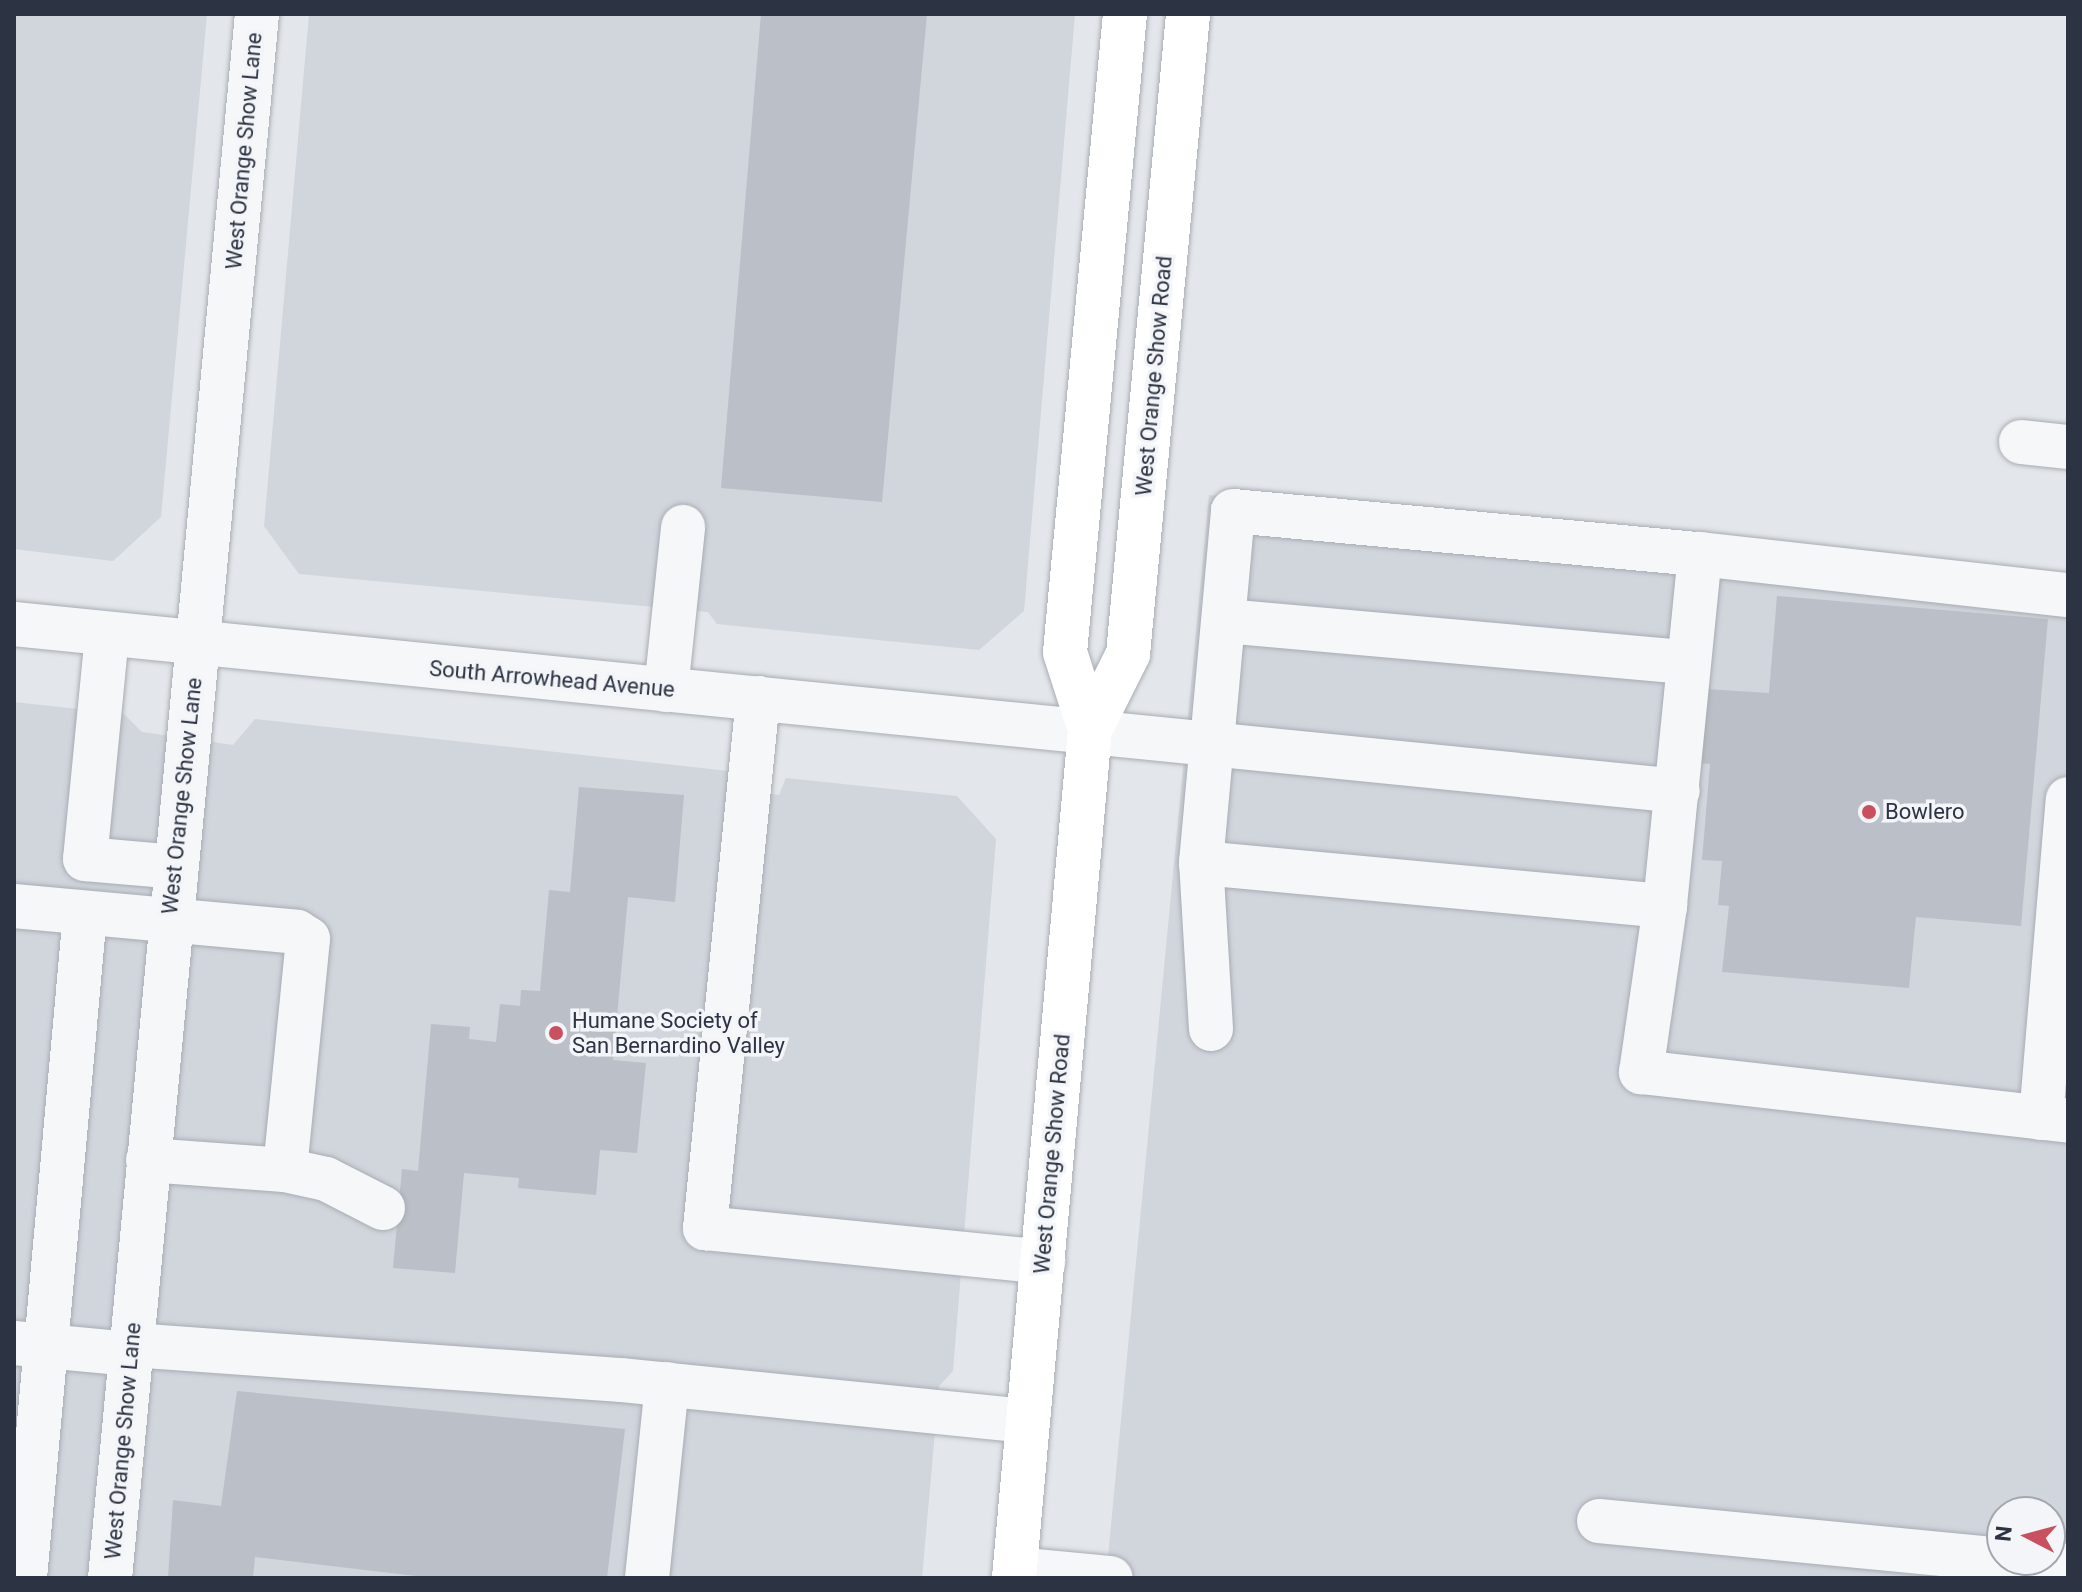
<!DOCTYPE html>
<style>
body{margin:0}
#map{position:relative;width:2082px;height:1592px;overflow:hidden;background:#e3e6ea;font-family:Roboto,sans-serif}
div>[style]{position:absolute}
.built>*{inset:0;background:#d1d5dc}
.building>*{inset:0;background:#bbbfc7}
.roads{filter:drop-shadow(0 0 2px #a8adb4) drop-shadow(0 0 2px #a8adb4)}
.minor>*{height:44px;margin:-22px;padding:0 22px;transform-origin:22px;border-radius:22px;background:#f6f7f9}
.major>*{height:44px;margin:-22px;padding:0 22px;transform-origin:22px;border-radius:22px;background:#fff}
.dots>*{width:22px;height:22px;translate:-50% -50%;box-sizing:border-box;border:4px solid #f3f5f8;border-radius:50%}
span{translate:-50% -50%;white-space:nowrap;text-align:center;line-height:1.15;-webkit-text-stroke:7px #f3f5f8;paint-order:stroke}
.street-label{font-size:22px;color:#2c3342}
.poi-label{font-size:22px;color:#2c3342}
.left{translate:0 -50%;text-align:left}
.frame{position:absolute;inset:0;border:16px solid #2c3342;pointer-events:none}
.north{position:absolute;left:1986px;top:1496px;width:80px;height:80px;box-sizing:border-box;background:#f3f5f8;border:2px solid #a3a7af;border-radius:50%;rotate:276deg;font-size:22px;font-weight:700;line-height:32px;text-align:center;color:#2c3342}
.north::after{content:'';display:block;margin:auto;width:28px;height:36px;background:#c8505f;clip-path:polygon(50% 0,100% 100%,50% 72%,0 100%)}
</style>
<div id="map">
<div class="built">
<i style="clip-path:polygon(14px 14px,207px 14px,161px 517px,113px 561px,14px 549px)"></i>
<i style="clip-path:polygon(309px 14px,1075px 14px,1024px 611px,979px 650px,717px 624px,708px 612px,299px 574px,264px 526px)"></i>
<i style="clip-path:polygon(evenodd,1209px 495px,2068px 581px,2068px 839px,2045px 1101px,2068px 1104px,2068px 1578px,1106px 1578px,1209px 495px,2002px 1512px,2050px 1512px,2050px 1560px,2002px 1560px,2002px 1512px)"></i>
<i style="clip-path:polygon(14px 702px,124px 714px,142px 732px,233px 745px,255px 719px,729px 771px,732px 788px,779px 795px,786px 778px,957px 796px,996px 839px,953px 1371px,939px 1386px,922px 1578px,14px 1578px)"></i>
</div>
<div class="building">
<i style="clip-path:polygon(761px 14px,927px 14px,882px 502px,721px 488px)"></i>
<i style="clip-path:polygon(1777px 596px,2048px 619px,2021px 926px,1916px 917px,1909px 988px,1722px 972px,1729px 906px,1718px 905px,1722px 861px,1702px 860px,1710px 764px,1698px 763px,1706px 689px,1769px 693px)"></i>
<i style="clip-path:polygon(579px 787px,684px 795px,675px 902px,628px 897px,613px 1060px,646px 1063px,637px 1153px,600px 1150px,596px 1195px,518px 1188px,519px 1178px,464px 1173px,455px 1273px,393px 1268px,402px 1169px,418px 1171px,431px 1024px,470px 1027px,469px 1039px,496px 1042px,500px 1004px,520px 1006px,521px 990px,540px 991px,549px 890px,570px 892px)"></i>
<i style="clip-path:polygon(237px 1391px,625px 1429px,607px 1578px,433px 1578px,255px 1557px,253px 1578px,168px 1578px,173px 1500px,221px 1506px)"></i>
</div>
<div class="roads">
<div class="minor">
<i style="left:2021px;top:442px;width:47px;rotate:6.1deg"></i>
<i style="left:1700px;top:554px;width:370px;rotate:6.4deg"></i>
<i style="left:1225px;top:621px;width:465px;rotate:5.1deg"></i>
<i style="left:14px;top:624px;width:1672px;rotate:5.73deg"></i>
<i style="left:107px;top:635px;width:225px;rotate:95.6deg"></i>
<i style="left:85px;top:859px;width:91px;rotate:5deg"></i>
<i style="left:666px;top:690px;width:164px;rotate:-84deg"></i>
<i style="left:758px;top:698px;width:533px;rotate:95.71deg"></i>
<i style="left:705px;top:1228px;width:340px;rotate:5.7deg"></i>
<i style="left:1201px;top:863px;width:466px;rotate:5.3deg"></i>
<i style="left:14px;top:906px;width:284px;rotate:5.2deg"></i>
<i style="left:297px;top:932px;width:13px;rotate:32deg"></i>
<i style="left:308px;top:939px;width:232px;rotate:95.7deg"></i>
<i style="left:1211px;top:1029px;width:166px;rotate:-93.4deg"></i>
<i style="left:1201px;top:863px;width:353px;rotate:-84.8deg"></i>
<i style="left:1233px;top:511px;width:469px;rotate:5.3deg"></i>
<i style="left:1700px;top:554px;width:354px;rotate:95.7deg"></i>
<i style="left:1665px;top:906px;width:168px;rotate:98.2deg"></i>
<i style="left:1641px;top:1072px;width:430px;rotate:6.5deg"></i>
<i style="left:2041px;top:1118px;width:320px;rotate:-85.2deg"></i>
<i style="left:148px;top:1160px;width:137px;rotate:4.2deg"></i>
<i style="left:285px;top:1170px;width:42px;rotate:12.4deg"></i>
<i style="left:326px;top:1179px;width:64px;rotate:27deg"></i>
<i style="left:14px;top:1343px;width:118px;rotate:5.4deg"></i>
<i style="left:132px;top:1345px;width:491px;rotate:4.1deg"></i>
<i style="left:622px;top:1380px;width:408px;rotate:5.8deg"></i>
<i style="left:1599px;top:1521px;width:405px;rotate:5.5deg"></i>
<i style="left:2007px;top:1560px;width:61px;rotate:5.6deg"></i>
<i style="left:1015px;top:1569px;width:96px;rotate:5.4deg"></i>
<i style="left:25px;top:1578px;width:668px;rotate:-84.84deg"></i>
<i style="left:110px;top:1578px;width:1571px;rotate:-84.63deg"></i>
<i style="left:647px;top:1578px;width:195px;rotate:-84.1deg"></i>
</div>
<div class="major">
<i style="left:1090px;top:730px;width:82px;rotate:-107.8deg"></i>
<i style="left:1065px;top:652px;width:641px;rotate:-84.63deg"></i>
<i style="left:1014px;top:1578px;width:851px;rotate:-84.88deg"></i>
<i style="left:1090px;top:730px;width:85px;rotate:-63.4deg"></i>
<i style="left:1128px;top:654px;width:643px;rotate:-84.64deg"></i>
</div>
</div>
<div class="dots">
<i style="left:1869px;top:812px;background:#c8505f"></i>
<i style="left:556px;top:1033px;background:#c8505f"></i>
</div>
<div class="street-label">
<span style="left:244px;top:151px;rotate:-85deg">West Orange Show Lane</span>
<span style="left:1154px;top:376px;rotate:-85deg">West Orange Show Road</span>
<span style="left:552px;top:679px;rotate:5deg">South Arrowhead Avenue</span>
<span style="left:182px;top:796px;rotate:-84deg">West Orange Show Lane</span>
<span style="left:1052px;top:1154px;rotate:-85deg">West Orange Show Road</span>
<span style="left:123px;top:1441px;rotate:-85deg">West Orange Show Lane</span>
</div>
<div class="poi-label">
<span class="left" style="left:1885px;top:812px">Bowlero</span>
<span class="left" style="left:572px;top:1033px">Humane Society of<br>San Bernardino Valley</span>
</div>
<div class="frame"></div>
<div class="north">N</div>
</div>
